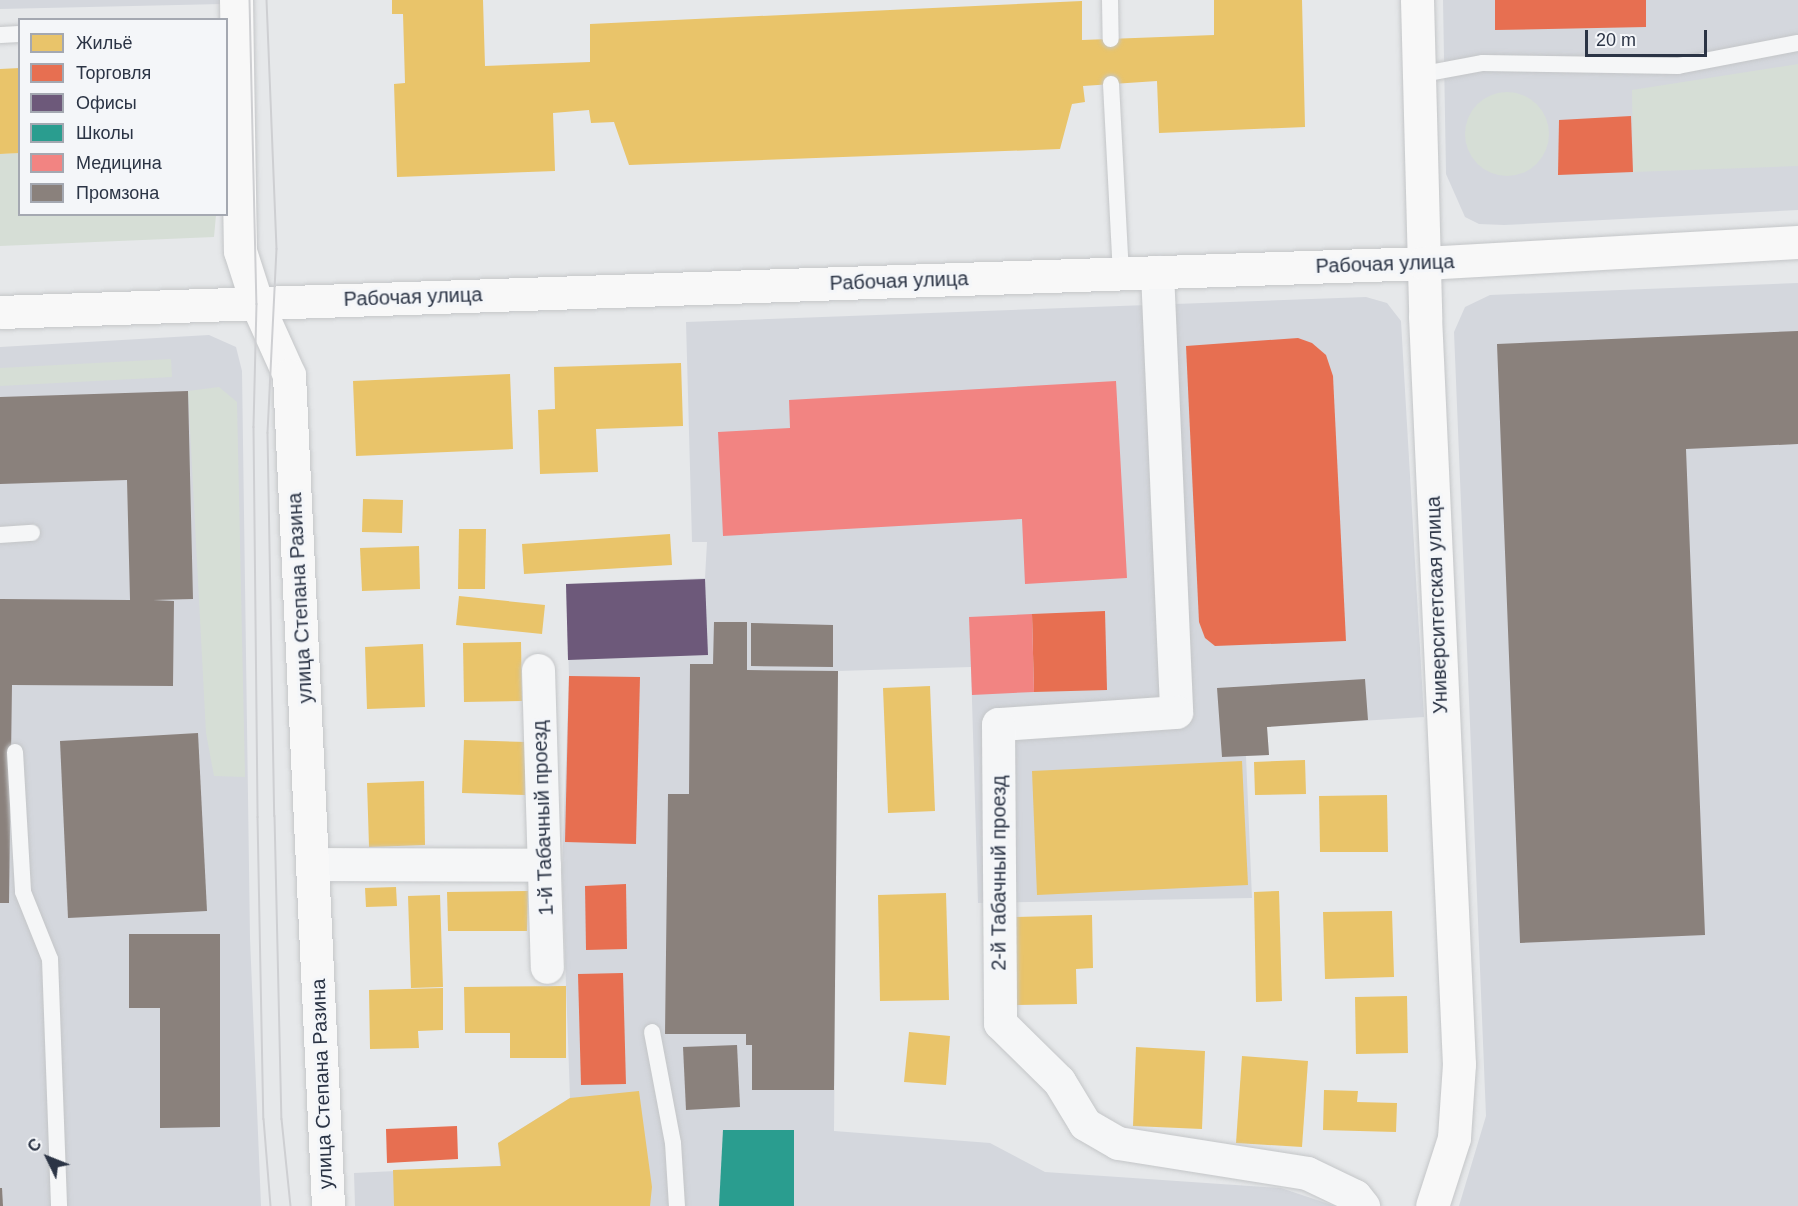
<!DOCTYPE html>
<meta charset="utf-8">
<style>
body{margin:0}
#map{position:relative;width:1798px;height:1206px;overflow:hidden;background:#e6e8ea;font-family:Helvetica,sans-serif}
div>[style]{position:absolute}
.built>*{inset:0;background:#d4d7dd}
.green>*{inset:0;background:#d6ded6}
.round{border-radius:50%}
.homes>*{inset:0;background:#e9c46a}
.shops>*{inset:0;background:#e76f51}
.offices>*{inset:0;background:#6d597a}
.schools>*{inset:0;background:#2a9d8f}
.health>*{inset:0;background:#f28482}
.industry>*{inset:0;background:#8a817c}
.roads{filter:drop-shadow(0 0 2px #c4c6c8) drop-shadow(0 0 2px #c4c6c8)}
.lane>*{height:16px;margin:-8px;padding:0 8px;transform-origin:8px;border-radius:8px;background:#f5f6f7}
.street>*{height:33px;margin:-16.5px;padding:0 16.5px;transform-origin:16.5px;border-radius:16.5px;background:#f5f6f7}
.secondary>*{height:33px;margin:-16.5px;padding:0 16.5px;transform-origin:16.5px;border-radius:16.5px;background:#f8f8f8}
.tram>*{height:1.5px;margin:-0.75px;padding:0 0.75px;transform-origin:0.75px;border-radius:0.75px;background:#cecfd2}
span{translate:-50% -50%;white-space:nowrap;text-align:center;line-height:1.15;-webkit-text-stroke:6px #f4f6f9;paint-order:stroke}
.street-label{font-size:20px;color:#2b3445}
.legend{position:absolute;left:18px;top:18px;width:210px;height:198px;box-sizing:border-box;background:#f4f6f9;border:2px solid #a4a8b1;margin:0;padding:8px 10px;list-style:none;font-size:18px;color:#2b3445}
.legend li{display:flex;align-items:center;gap:12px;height:30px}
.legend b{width:30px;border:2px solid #a4a8b1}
.north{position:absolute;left:18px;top:1128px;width:60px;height:60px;-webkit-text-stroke:4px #f4f6f9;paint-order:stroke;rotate:313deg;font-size:16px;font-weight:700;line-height:24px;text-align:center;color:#2b3445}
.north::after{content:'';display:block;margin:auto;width:21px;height:27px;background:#2b3445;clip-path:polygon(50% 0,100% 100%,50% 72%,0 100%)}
.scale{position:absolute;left:1585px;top:30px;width:122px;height:27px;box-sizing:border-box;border:3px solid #2b3445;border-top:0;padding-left:8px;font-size:18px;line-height:21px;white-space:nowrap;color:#2b3445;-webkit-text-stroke:4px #f4f6f9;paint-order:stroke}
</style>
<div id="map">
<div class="built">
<i style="clip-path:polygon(0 0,222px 0,222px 4px,0 9px)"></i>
<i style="clip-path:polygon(1443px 0,1798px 0,1798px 210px,1504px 225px,1479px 224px,1465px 217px,1446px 174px)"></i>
<i style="clip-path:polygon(1798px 283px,1798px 1206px,1459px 1206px,1486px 1116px,1454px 332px,1465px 307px,1490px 295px)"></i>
<i style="clip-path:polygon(1366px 297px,1387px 303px,1401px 321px,1424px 717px,1267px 727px,1269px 755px,1246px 756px,1252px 898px,978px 903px,971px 667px,838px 671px,834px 1131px,990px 1143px,1045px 1172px,1281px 1188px,1335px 1206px,355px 1206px,354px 1173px,500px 1166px,498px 1143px,570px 1098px,562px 871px,569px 676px,566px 584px,705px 578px,707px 542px,692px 542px,686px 322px)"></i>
<i style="clip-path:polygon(209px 335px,236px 347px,242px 371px,250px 938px,261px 1206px,0 1206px,0 347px)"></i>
</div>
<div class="green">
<i style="clip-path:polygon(1798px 64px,1798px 166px,1633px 172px,1632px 90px)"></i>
<i class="round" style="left:1465px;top:92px;width:84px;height:84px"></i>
<i style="clip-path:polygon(19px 153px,20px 214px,216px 215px,214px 237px,0 246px,0 154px)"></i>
<i style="clip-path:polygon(171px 359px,172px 377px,0 386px,0 368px)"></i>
<i style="clip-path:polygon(219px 387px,237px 402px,245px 777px,214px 776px,206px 733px,188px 391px)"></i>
</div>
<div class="homes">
<i style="clip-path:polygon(392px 0,483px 0,485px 66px,590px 62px,590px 24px,1082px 1px,1082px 40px,1214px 35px,1214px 0,1302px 0,1305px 127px,1159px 133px,1157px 81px,1083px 86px,1085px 102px,1072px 104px,1060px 149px,629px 165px,614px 122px,591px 123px,589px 110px,553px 113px,555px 171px,397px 177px,394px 84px,405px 83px,403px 14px,392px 14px)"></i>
<i style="clip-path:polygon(20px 68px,20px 153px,0 154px,0 69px)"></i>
<i style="clip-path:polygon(681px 363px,683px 426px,596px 429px,598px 472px,540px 474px,538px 410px,555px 409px,554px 367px)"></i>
<i style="clip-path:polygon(510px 374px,513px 449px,356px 456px,353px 381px)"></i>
<i style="clip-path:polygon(363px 499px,403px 500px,402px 533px,362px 532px)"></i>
<i style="clip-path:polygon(459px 529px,486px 529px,485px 589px,458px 589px)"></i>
<i style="clip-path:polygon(670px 534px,672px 565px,524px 574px,522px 544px)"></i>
<i style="clip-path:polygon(419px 546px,420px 589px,362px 591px,360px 548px)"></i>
<i style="clip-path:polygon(459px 596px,545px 605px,542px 634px,456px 625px)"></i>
<i style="clip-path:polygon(521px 642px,522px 701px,464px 702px,463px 643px)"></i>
<i style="clip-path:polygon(423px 644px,425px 707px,367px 709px,365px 647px)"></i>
<i style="clip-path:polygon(930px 686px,935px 811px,888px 813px,883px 688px)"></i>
<i style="clip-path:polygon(464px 740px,526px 742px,525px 795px,462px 793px)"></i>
<i style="clip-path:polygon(1305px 760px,1306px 794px,1255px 795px,1254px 762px)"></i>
<i style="clip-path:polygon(1242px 761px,1248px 885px,1037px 895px,1032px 771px)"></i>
<i style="clip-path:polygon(424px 781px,425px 845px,369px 847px,367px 783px)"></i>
<i style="clip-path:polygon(1387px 795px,1388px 852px,1320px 852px,1319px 796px)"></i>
<i style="clip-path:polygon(396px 887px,397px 906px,366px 907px,365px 888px)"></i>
<i style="clip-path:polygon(528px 891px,527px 931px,448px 931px,447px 892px)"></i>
<i style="clip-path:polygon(1279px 891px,1282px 1001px,1256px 1002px,1254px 892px)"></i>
<i style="clip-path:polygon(946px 893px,949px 1000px,880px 1001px,878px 895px)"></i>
<i style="clip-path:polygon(440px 895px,443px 987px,411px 988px,408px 896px)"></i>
<i style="clip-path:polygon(1392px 911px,1394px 977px,1325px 979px,1323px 912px)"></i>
<i style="clip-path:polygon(1092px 915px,1093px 968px,1076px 969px,1077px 1004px,1017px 1005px,1015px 917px)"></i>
<i style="clip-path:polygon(566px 986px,566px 1058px,510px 1058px,510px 1033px,465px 1033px,464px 987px)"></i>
<i style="clip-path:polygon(443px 988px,443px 1030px,418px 1031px,419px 1048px,370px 1049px,369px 990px)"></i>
<i style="clip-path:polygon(1407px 996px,1408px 1053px,1356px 1054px,1355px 997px)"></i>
<i style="clip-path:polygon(909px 1032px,950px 1036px,946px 1085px,904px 1082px)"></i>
<i style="clip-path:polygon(1136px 1047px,1205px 1051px,1202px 1129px,1133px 1126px)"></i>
<i style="clip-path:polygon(1242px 1056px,1308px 1061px,1302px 1147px,1236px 1143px)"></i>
<i style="clip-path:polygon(1324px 1090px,1358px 1091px,1357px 1102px,1397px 1103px,1396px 1132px,1323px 1130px)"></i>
<i style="clip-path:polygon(639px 1091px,652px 1187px,650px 1206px,394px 1206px,393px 1170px,501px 1166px,498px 1143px,570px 1098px)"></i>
</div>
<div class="shops">
<i style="clip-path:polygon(1495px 0,1646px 0,1646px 27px,1495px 30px)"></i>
<i style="clip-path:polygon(1631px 116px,1633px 172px,1558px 175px,1559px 120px)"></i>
<i style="clip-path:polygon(1298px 338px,1312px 343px,1326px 355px,1333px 376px,1346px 641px,1215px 646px,1205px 638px,1199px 622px,1186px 346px)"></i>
<i style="clip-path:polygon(1105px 611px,1107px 690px,1034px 692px,1032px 614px)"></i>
<i style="clip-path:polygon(569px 676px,640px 677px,636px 844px,565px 842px)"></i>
<i style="clip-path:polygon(626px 884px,627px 949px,586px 950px,585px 886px)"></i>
<i style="clip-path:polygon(623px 973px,626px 1084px,581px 1085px,578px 974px)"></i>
<i style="clip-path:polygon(457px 1126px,458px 1159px,387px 1163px,386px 1129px)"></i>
</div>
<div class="offices">
<i style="clip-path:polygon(705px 579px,708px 655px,568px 660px,566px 584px)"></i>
</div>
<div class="schools">
<i style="clip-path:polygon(723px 1130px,794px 1130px,794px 1206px,719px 1206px)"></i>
</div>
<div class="health">
<i style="clip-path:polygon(1116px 381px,1127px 578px,1025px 584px,1022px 519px,723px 536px,718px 432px,790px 428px,789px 400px)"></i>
<i style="clip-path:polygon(1032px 614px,1034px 692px,972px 695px,969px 617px)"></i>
</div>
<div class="industry">
<i style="clip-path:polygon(1798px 331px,1798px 444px,1686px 449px,1705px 935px,1520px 943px,1497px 344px)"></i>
<i style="clip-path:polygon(188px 391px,193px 599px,153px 600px,174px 601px,173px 686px,12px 685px,9px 903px,0 903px,0 599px,130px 600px,127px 480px,0 484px,0 397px)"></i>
<i style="clip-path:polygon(714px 622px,747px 622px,747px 670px,838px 671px,834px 1090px,752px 1090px,752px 1045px,746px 1045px,746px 1034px,665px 1034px,668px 794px,689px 794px,690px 664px,713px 664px)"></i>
<i style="clip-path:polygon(751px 623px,833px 625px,833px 667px,751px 666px)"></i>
<i style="clip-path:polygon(1365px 679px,1368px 720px,1267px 727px,1269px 755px,1222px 757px,1217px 688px)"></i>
<i style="clip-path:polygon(198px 733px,207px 911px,68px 918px,60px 741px)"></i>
<i style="clip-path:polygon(129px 934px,220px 934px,220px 1127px,160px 1128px,160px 1008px,129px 1008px)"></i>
<i style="clip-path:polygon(737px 1045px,740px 1107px,686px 1110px,683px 1047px)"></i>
<i style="clip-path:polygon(0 1188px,2px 1188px,3px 1206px,0 1206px)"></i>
</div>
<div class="roads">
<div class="lane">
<i style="left:1110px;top:0;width:39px;rotate:89deg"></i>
<i style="left:0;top:35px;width:20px;rotate:-3deg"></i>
<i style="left:1418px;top:75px;width:66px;rotate:-10.5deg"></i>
<i style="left:1483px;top:63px;width:195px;rotate:0.9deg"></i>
<i style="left:1678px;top:66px;width:122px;rotate:-10.9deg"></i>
<i style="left:1111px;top:84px;width:189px;rotate:87deg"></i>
<i style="left:0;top:535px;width:32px;rotate:-4deg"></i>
<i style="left:15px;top:752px;width:140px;rotate:86.7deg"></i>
<i style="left:23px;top:892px;width:72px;rotate:68.1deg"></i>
<i style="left:50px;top:959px;width:247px;rotate:87.9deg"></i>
<i style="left:652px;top:1032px;width:113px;rotate:79.3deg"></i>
<i style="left:673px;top:1143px;width:63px;rotate:86.4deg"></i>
</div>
<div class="street">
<i style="left:1157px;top:272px;width:440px;rotate:87.5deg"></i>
<i style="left:1176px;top:712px;width:178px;rotate:176.1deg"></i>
<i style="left:998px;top:724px;width:299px;rotate:89.6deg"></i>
<i style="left:1000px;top:1023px;width:83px;rotate:44.5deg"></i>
<i style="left:1059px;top:1081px;width:50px;rotate:58.8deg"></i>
<i style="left:1085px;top:1124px;width:38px;rotate:30deg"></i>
<i style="left:1118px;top:1143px;width:191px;rotate:9deg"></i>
<i style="left:1307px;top:1173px;width:53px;rotate:25.6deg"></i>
<i style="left:1355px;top:1196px;width:13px;rotate:51deg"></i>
<i style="left:538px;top:670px;width:297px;rotate:88.3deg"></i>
<i style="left:314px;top:864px;width:230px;rotate:0.2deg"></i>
</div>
<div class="secondary">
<i style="left:236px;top:0;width:251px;rotate:89.1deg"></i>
<i style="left:240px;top:251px;width:56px;rotate:72.2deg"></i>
<i style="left:257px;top:304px;width:78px;rotate:65.7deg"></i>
<i style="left:289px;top:375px;width:832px;rotate:87.31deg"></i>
<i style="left:1417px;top:0;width:316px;rotate:88.5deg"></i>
<i style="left:1425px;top:316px;width:749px;rotate:87.4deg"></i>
<i style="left:1459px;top:1064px;width:74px;rotate:93.9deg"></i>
<i style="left:1454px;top:1138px;width:71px;rotate:107.9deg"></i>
<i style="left:0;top:312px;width:1424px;rotate:-1.97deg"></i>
<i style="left:1423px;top:263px;width:376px;rotate:-3.2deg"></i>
</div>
</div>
<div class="tram">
<i style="left:250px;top:0;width:304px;rotate:88.7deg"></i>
<i style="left:257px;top:304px;width:123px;rotate:91.4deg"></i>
<i style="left:254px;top:427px;width:390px;rotate:89.4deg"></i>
<i style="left:258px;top:817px;width:302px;rotate:88.9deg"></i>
<i style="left:264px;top:1119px;width:87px;rotate:85.4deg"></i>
<i style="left:267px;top:0;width:249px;rotate:87.7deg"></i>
<i style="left:277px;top:249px;width:184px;rotate:92.8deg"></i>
<i style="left:268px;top:433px;width:383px;rotate:89deg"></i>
<i style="left:275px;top:816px;width:303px;rotate:88.7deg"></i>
<i style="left:282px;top:1119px;width:87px;rotate:84.1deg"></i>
</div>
<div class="street-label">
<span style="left:1385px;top:264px;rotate:-2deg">Рабочая улица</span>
<span style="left:899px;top:281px;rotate:-2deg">Рабочая улица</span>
<span style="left:413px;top:297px;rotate:-2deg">Рабочая улица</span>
<span style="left:300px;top:598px;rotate:-93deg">улица Степана Разина</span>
<span style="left:1437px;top:605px;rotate:-92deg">Университетская улица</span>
<span style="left:543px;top:818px;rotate:-92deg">1-й Табачный проезд</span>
<span style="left:999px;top:873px;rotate:-90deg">2-й Табачный проезд</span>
<span style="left:322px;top:1084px;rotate:-92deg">улица Степана Разина</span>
</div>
<ul class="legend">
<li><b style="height:16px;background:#e9c46a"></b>Жильё</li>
<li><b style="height:16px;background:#e76f51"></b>Торговля</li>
<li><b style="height:16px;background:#6d597a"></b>Офисы</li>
<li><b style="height:16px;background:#2a9d8f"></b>Школы</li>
<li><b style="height:16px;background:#f28482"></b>Медицина</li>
<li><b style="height:16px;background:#8a817c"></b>Промзона</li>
</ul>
<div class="north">С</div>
<div class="scale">20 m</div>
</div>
